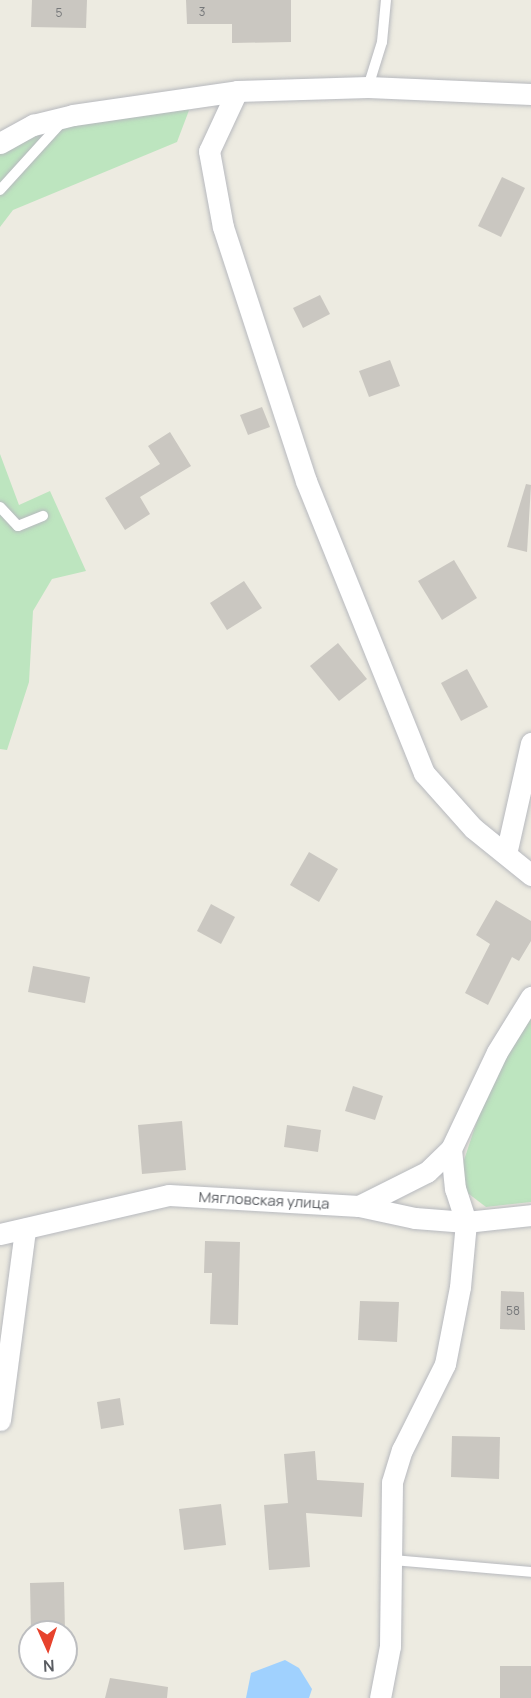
<!DOCTYPE html>
<meta charset="utf-8">
<style>
body{margin:0}
#map{position:relative;width:531px;height:1698px;overflow:hidden;background:#edebe1;font-family:Manrope,sans-serif}
div>[style]{position:absolute}
.green>*{inset:0;background:#bde5bf}
.water>*{inset:0;background:#a0d1fe}
.building>*{inset:0;background:#cac7c1}
.roads{filter:drop-shadow(0 0 2px #b7b9be) drop-shadow(0 0 2px #b7b9be)}
.service>*{height:10px;margin:-5px;padding:0 5px;transform-origin:5px;border-radius:5px;background:#fff}
.minor>*{height:21px;margin:-10.5px;padding:0 10.5px;transform-origin:10.5px;border-radius:10.5px;background:#fff}
span{translate:-50% -50%;white-space:nowrap;text-align:center;line-height:1.15;-webkit-text-stroke:4.5px #fff;paint-order:stroke}
.number-label{font-size:12px;color:#76787a}
.number-label span{-webkit-text-stroke-width:0}
.street-label{font-size:15px;color:#5a5d62}
.north{position:absolute;left:18px;top:1620px;width:60px;height:60px;box-sizing:border-box;background:#fff;border:2px solid #bdbec0;border-radius:50%;rotate:177deg;font-size:16px;font-weight:700;line-height:24px;text-align:center;color:#5a5d62}
.north::after{content:'';display:block;margin:auto;width:21px;height:27px;background:#e7432d;clip-path:polygon(50% 0,100% 100%,50% 72%,0 100%)}
</style>
<div id="map">
<div class="green">
<i style="clip-path:polygon(191px 105px,177px 142px,13px 210px,0 227px,0 150px,59px 123px)"></i>
<i style="clip-path:polygon(0 454px,19px 505px,50px 491px,86px 571px,52px 579px,33px 611px,29px 682px,7px 750px,0 749px)"></i>
<i style="clip-path:polygon(531px 1018px,531px 1202px,486px 1207px,465px 1191px,463px 1163px,480px 1112px,510px 1047px)"></i>
</div>
<div class="water">
<i style="clip-path:polygon(285px 1660px,299px 1668px,312px 1689px,309px 1698px,246px 1698px,251px 1673px)"></i>
</div>
<div class="building">
<i style="clip-path:polygon(32px 0,87px 0,86px 28px,31px 27px)"></i>
<i style="clip-path:polygon(186px 0,291px 0,291px 42px,232px 43px,232px 24px,187px 24px)"></i>
<i style="clip-path:polygon(502px 177px,525px 188px,501px 237px,478px 226px)"></i>
<i style="clip-path:polygon(320px 295px,330px 314px,303px 328px,293px 308px)"></i>
<i style="clip-path:polygon(390px 360px,400px 386px,369px 397px,359px 371px)"></i>
<i style="clip-path:polygon(262px 407px,270px 427px,248px 435px,240px 415px)"></i>
<i style="clip-path:polygon(170px 432px,191px 466px,140px 497px,150px 514px,125px 530px,105px 498px,160px 464px,148px 446px)"></i>
<i style="clip-path:polygon(526px 484px,531px 485px,527px 552px,507px 547px)"></i>
<i style="clip-path:polygon(454px 560px,477px 598px,442px 620px,418px 581px)"></i>
<i style="clip-path:polygon(244px 581px,262px 608px,227px 630px,210px 603px)"></i>
<i style="clip-path:polygon(338px 643px,367px 679px,339px 701px,310px 666px)"></i>
<i style="clip-path:polygon(467px 669px,488px 707px,461px 721px,441px 683px)"></i>
<i style="clip-path:polygon(309px 852px,338px 869px,319px 902px,290px 885px)"></i>
<i style="clip-path:polygon(496px 900px,531px 921px,531px 941px,519px 961px,512px 957px,488px 1005px,465px 993px,490px 944px,476px 935px)"></i>
<i style="clip-path:polygon(211px 904px,235px 917px,221px 944px,197px 931px)"></i>
<i style="clip-path:polygon(33px 966px,90px 977px,85px 1003px,28px 992px)"></i>
<i style="clip-path:polygon(353px 1086px,383px 1096px,375px 1120px,345px 1111px)"></i>
<i style="clip-path:polygon(182px 1121px,186px 1170px,142px 1174px,138px 1125px)"></i>
<i style="clip-path:polygon(287px 1125px,321px 1130px,318px 1152px,284px 1147px)"></i>
<i style="clip-path:polygon(205px 1241px,240px 1242px,238px 1325px,210px 1324px,212px 1273px,204px 1273px)"></i>
<i style="clip-path:polygon(501px 1291px,524px 1292px,525px 1330px,500px 1329px)"></i>
<i style="clip-path:polygon(360px 1301px,399px 1302px,397px 1342px,358px 1340px)"></i>
<i style="clip-path:polygon(120px 1398px,124px 1425px,101px 1429px,97px 1402px)"></i>
<i style="clip-path:polygon(452px 1436px,500px 1437px,499px 1479px,451px 1477px)"></i>
<i style="clip-path:polygon(315px 1451px,317px 1480px,364px 1483px,362px 1517px,306px 1513px,310px 1567px,269px 1570px,264px 1505px,288px 1503px,284px 1454px)"></i>
<i style="clip-path:polygon(221px 1504px,226px 1545px,184px 1550px,179px 1509px)"></i>
<i style="clip-path:polygon(64px 1582px,65px 1632px,31px 1632px,30px 1583px)"></i>
<i style="clip-path:polygon(500px 1666px,531px 1666px,531px 1698px,500px 1698px)"></i>
<i style="clip-path:polygon(110px 1678px,168px 1687px,167px 1698px,105px 1698px)"></i>
</div>
<div class="roads">
<div class="service">
<i style="left:368px;top:87px;width:47px;rotate:-72.7deg"></i>
<i style="left:382px;top:42px;width:42px;rotate:-84.6deg"></i>
<i style="left:0;top:190px;width:91px;rotate:-47.7deg"></i>
<i style="left:0;top:507px;width:26px;rotate:47deg"></i>
<i style="left:18px;top:526px;width:27px;rotate:-22deg"></i>
<i style="left:392px;top:1560px;width:140px;rotate:4.9deg"></i>
</div>
<div class="minor">
<i style="left:237px;top:91px;width:66px;rotate:115deg"></i>
<i style="left:209px;top:151px;width:77px;rotate:79.6deg"></i>
<i style="left:223px;top:227px;width:267px;rotate:71.9deg"></i>
<i style="left:306px;top:481px;width:315px;rotate:68deg"></i>
<i style="left:424px;top:773px;width:74px;rotate:48.3deg"></i>
<i style="left:473px;top:828px;width:75px;rotate:39deg"></i>
<i style="left:0;top:143px;width:38px;rotate:-29deg"></i>
<i style="left:33px;top:125px;width:41px;rotate:-14deg"></i>
<i style="left:73px;top:115px;width:166px;rotate:-8.3deg"></i>
<i style="left:237px;top:91px;width:131px;rotate:-1.7deg"></i>
<i style="left:368px;top:87px;width:163px;rotate:2.5deg"></i>
<i style="left:506px;top:854px;width:114px;rotate:-77.3deg"></i>
<i style="left:359px;top:1206px;width:76px;rotate:-26.6deg"></i>
<i style="left:427px;top:1172px;width:33px;rotate:-44deg"></i>
<i style="left:0;top:1234px;width:173px;rotate:-13deg"></i>
<i style="left:169px;top:1195px;width:190px;rotate:3.3deg"></i>
<i style="left:359px;top:1206px;width:57px;rotate:12.1deg"></i>
<i style="left:415px;top:1218px;width:51px;rotate:4.5deg"></i>
<i style="left:466px;top:1222px;width:65px;rotate:-6.1deg"></i>
<i style="left:0;top:1420px;width:193px;rotate:-82.5deg"></i>
<i style="left:380px;top:1698px;width:53px;rotate:-79.1deg"></i>
<i style="left:390px;top:1646px;width:164px;rotate:-89.3deg"></i>
<i style="left:392px;top:1482px;width:34px;rotate:-73deg"></i>
<i style="left:402px;top:1450px;width:96px;rotate:-63.4deg"></i>
<i style="left:445px;top:1364px;width:78px;rotate:-79deg"></i>
<i style="left:460px;top:1287px;width:65px;rotate:-84.7deg"></i>
<i style="left:466px;top:1222px;width:35px;rotate:-108deg"></i>
<i style="left:455px;top:1189px;width:40px;rotate:-95.7deg"></i>
<i style="left:451px;top:1149px;width:107px;rotate:-64.6deg"></i>
<i style="left:497px;top:1052px;width:65px;rotate:-58.3deg"></i>
</div>
</div>
<div class="number-label">
<span style="left:202px;top:12px">3</span>
<span style="left:59px;top:13px">5</span>
<span style="left:513px;top:1311px">58</span>
</div>
<div class="street-label">
<span style="left:264px;top:1200px;rotate:3deg">Мягловская улица</span>
</div>
<div class="north">N</div>
</div>
